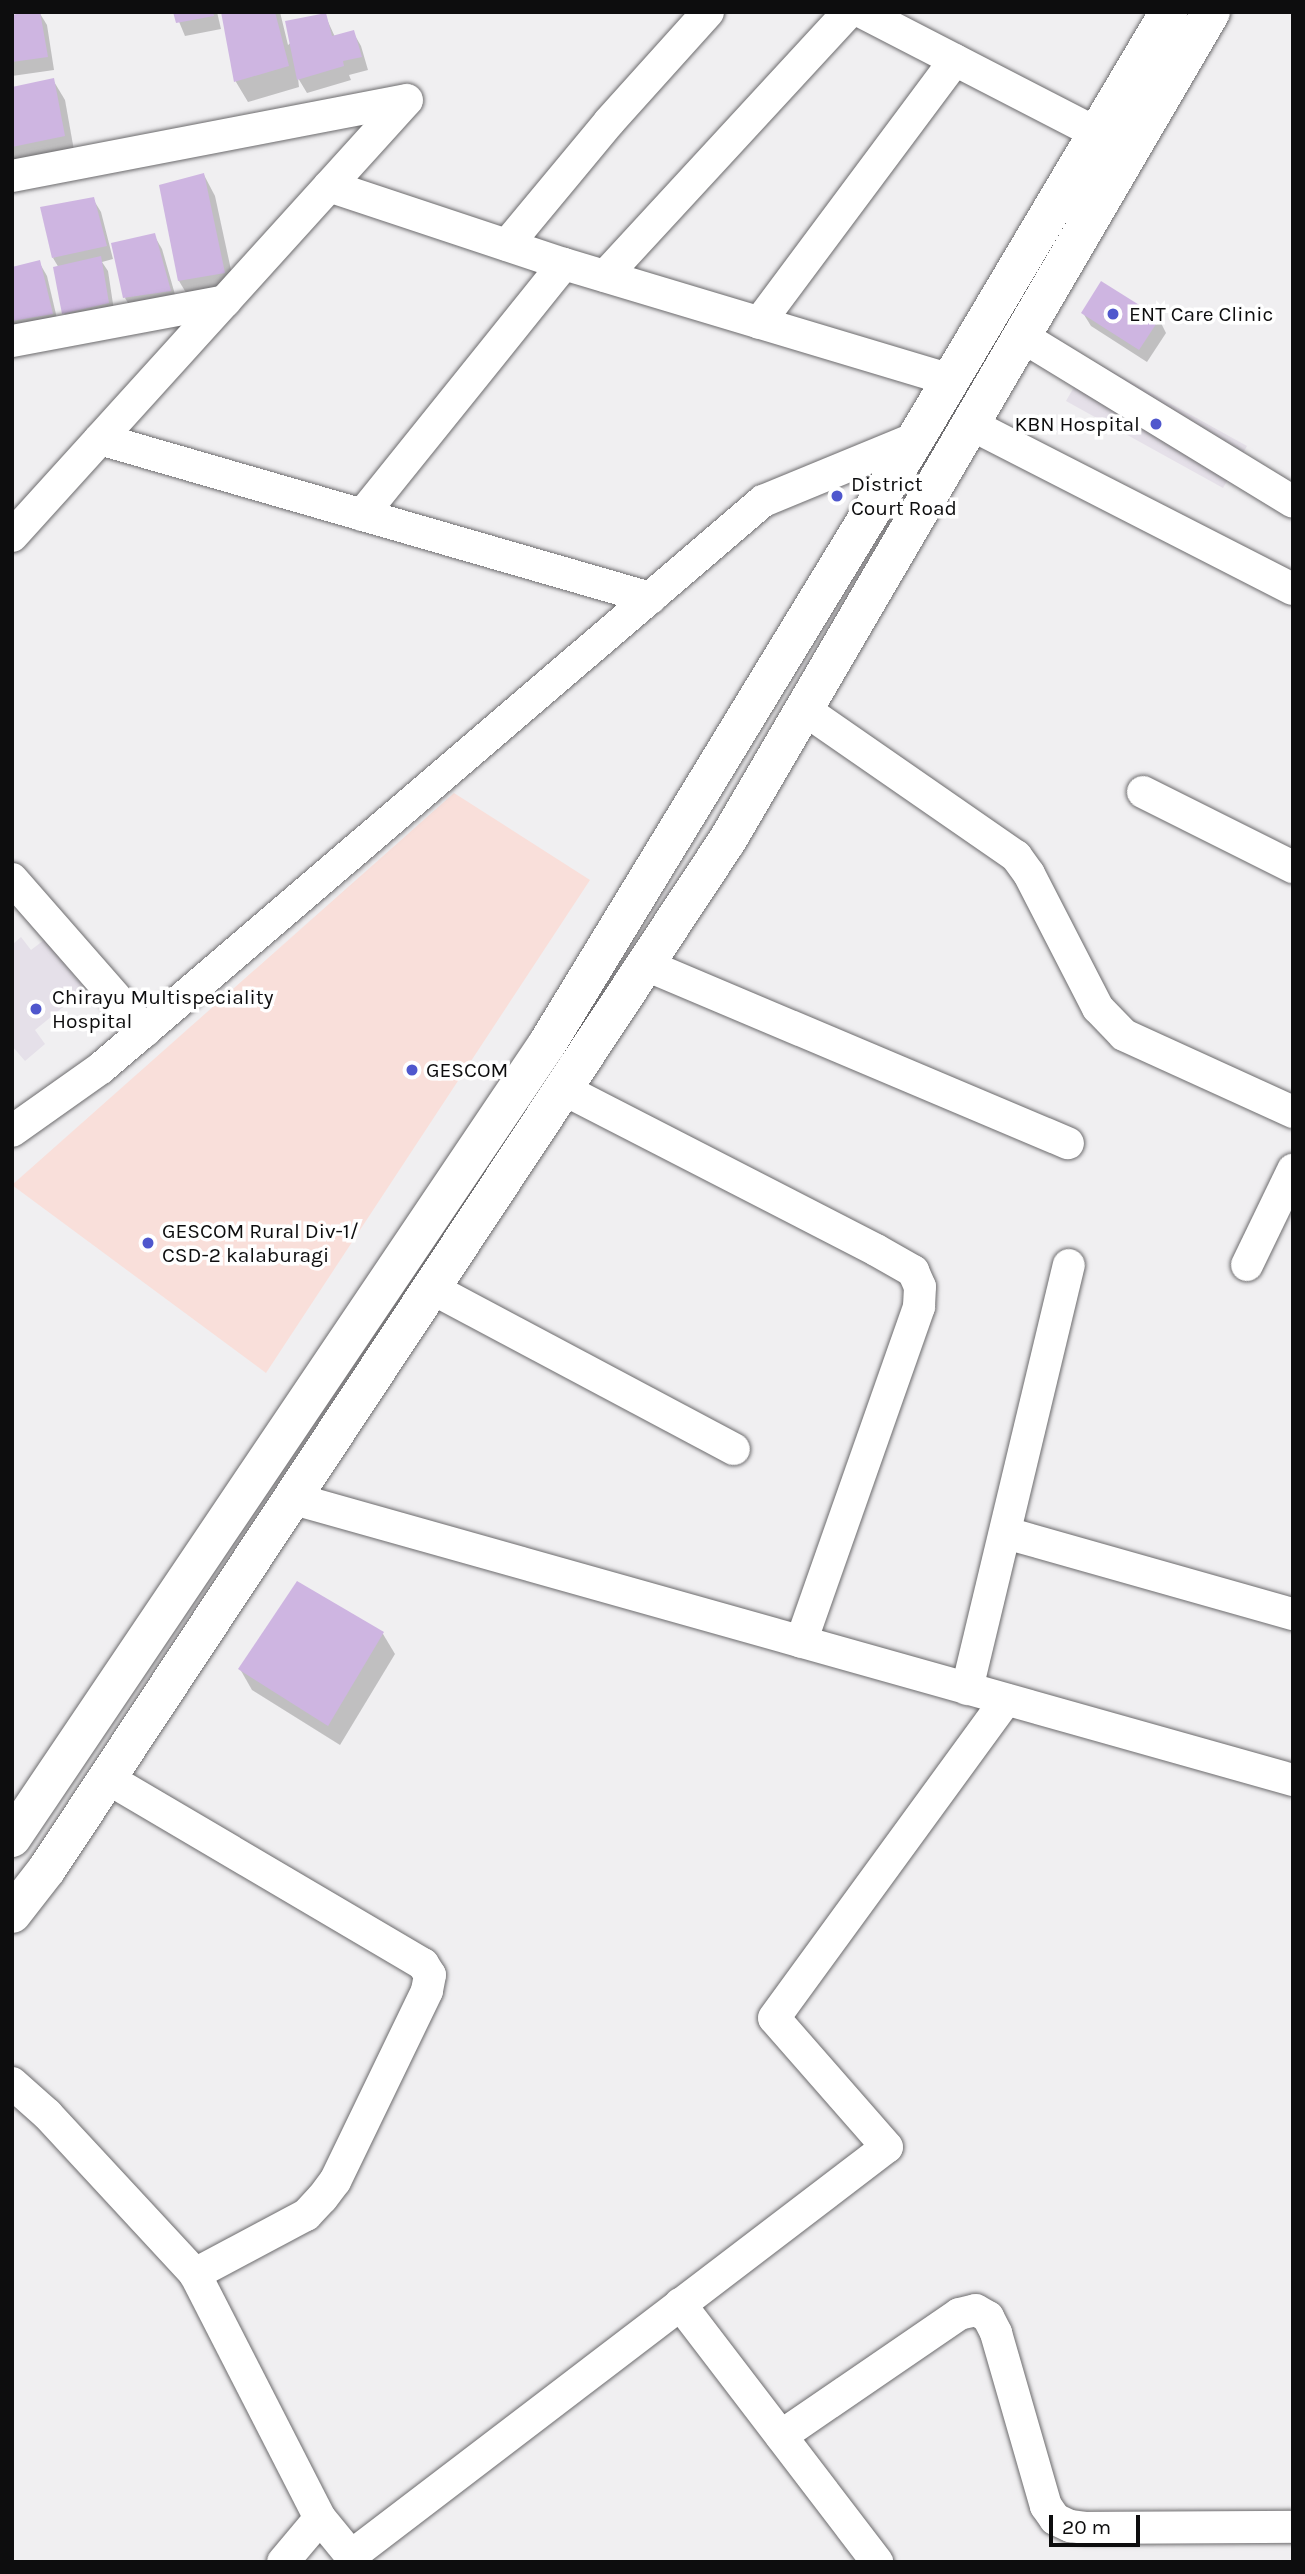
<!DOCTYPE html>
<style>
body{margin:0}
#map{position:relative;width:1305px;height:2574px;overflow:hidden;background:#f0eff1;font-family:Karla,sans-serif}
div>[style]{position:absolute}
.commercial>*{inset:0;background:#f9dfda}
.built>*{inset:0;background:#e5e0e9}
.shadow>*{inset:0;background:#0003}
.building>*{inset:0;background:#ceb5e1}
.roads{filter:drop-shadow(0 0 2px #6c6b6d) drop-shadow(0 0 2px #6c6b6d)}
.minor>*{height:32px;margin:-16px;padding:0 16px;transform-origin:16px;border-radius:16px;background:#fff}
.major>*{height:38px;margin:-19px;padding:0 19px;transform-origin:19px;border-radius:19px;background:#fff}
.dots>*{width:19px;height:19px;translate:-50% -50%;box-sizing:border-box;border:4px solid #fff;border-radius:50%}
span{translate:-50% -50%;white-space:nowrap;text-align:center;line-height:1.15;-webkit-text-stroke:7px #fff;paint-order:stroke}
.poi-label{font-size:21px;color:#0d0d0e}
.left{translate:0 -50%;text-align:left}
.right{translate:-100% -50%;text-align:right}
.frame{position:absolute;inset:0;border:14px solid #0d0d0e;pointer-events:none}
.scale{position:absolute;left:1049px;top:2515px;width:91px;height:32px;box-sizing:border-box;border:4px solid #0d0d0e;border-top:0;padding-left:9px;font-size:21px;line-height:24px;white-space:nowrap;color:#0d0d0e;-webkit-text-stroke:5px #fff;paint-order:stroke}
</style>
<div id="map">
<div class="commercial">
<i style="clip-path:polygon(454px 793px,590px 880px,266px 1373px,12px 1185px)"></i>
</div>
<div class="built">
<i style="clip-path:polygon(1090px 359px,1247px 446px,1223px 488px,1066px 401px)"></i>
<i style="clip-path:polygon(21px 937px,31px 950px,44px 940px,85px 989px,35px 1030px,45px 1044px,25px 1061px,12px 1046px,12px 945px)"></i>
</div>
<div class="shadow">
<i style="clip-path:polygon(39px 12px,47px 25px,54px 70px,12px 76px,12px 16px)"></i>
<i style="clip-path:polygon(175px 12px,217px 12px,221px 29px,185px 36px)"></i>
<i style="clip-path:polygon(222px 12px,280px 12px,288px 45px,325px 15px,335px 37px,353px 32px,361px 46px,368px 70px,349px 75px,351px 80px,307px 93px,298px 78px,299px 87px,248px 102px,236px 82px)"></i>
<i style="clip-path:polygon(53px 80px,65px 100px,75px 156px,12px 169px,12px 89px)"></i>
<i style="clip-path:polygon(204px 175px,215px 196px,236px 293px,191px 301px,179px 281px)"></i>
<i style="clip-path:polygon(93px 199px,101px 212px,113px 259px,102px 262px,108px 271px,115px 317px,71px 326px,64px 313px,59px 268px,53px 258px)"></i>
<i style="clip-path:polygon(154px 235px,162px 249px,178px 305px,133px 311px,125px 298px)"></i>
<i style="clip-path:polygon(39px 262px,47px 276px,59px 327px,12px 336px,12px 269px)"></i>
<i style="clip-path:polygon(1083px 313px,1159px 319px,1166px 333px,1147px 362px,1091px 326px)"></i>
<i style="clip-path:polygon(298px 1583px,383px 1634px,395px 1654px,340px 1745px,252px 1690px,240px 1669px)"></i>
</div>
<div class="building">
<i style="clip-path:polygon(26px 12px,40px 12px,48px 57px,12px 62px,12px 15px)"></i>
<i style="clip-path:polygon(173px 12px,213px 12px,214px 16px,176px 23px)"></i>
<i style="clip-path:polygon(221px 12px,275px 12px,289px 66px,234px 82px)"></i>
<i style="clip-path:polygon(326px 13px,332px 36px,354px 30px,362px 57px,343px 61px,344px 66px,297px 80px,285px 21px)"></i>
<i style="clip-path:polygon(54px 78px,65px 136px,12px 147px,12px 87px)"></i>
<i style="clip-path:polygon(204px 173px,225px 273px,178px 281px,159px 185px)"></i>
<i style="clip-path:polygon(94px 197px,107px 246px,52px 258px,40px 207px)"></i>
<i style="clip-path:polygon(155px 233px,171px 291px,123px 298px,111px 243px)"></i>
<i style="clip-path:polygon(101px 256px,109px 303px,62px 314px,53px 267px)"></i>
<i style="clip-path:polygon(40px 260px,53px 314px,12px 321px,12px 267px)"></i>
<i style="clip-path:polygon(1101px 281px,1160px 318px,1139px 350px,1081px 313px)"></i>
<i style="clip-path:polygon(297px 1581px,384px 1632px,328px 1726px,238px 1669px)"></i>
</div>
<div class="roads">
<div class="minor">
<i style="left:862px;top:12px;width:263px;rotate:27.3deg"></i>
<i style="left:12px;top:176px;width:402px;rotate:-10.9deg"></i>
<i style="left:329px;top:186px;width:248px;rotate:18.4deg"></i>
<i style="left:507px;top:245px;width:160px;rotate:-50.3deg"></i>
<i style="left:609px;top:122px;width:148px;rotate:-48deg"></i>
<i style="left:605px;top:276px;width:359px;rotate:-47.3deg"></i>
<i style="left:759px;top:323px;width:328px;rotate:-53.3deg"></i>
<i style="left:1023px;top:337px;width:316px;rotate:31.4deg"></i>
<i style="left:12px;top:341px;width:217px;rotate:-10.6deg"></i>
<i style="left:972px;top:425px;width:360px;rotate:27.1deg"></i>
<i style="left:100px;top:439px;width:573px;rotate:16.12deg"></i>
<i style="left:362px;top:515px;width:322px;rotate:-51.2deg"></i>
<i style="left:564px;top:264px;width:403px;rotate:16.7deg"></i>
<i style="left:12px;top:536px;width:588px;rotate:-47.82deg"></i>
<i style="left:805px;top:710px;width:257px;rotate:34.7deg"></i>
<i style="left:1016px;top:856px;width:22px;rotate:54deg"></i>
<i style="left:1029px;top:874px;width:151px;rotate:62.8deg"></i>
<i style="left:1098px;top:1008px;width:37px;rotate:46deg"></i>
<i style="left:1124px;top:1035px;width:186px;rotate:24.5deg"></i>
<i style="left:1143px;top:792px;width:168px;rotate:26.6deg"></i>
<i style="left:12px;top:879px;width:202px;rotate:48.8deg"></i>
<i style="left:646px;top:965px;width:458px;rotate:22.9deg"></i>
<i style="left:563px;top:1089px;width:352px;rotate:27.2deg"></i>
<i style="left:876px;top:1250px;width:43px;rotate:29.6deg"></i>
<i style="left:913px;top:1271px;width:17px;rotate:66deg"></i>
<i style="left:920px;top:1287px;width:20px;rotate:93deg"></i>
<i style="left:919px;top:1307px;width:355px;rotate:109.4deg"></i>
<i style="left:12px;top:1131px;width:109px;rotate:-35.3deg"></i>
<i style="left:101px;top:1068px;width:872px;rotate:-40.58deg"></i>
<i style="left:763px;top:501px;width:165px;rotate:-22.4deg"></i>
<i style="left:1247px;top:1265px;width:106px;rotate:-64.2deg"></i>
<i style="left:431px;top:1288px;width:343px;rotate:28deg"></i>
<i style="left:291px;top:1498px;width:1041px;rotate:15.72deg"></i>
<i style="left:1006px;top:1533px;width:298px;rotate:15.8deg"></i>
<i style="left:967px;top:1689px;width:436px;rotate:-76.5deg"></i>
<i style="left:107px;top:1778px;width:367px;rotate:30.5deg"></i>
<i style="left:423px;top:1964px;width:13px;rotate:58deg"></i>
<i style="left:430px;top:1975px;width:16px;rotate:101deg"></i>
<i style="left:427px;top:1991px;width:211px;rotate:115.8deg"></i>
<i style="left:335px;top:2181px;width:21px;rotate:127deg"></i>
<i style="left:322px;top:2198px;width:23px;rotate:133deg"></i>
<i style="left:306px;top:2215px;width:126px;rotate:152deg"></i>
<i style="left:12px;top:2083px;width:47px;rotate:41.5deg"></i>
<i style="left:47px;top:2114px;width:218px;rotate:47.2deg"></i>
<i style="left:195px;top:2274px;width:274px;rotate:62.9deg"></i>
<i style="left:320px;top:2518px;width:57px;rotate:50.7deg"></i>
<i style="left:680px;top:2304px;width:325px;rotate:52.6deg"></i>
<i style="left:781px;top:2436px;width:216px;rotate:-34.4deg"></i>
<i style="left:959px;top:2314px;width:17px;rotate:-13deg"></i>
<i style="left:976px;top:2310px;width:14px;rotate:30deg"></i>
<i style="left:988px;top:2317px;width:18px;rotate:63deg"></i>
<i style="left:996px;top:2333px;width:180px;rotate:73.9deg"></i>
<i style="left:1046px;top:2506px;width:16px;rotate:55deg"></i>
<i style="left:1055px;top:2519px;width:17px;rotate:25deg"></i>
<i style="left:1070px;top:2526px;width:17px;rotate:7deg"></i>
<i style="left:1087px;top:2528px;width:206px;rotate:-0.3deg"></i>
<i style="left:351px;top:2556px;width:674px;rotate:-37.35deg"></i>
<i style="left:887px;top:2147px;width:171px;rotate:-131.2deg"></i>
<i style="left:774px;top:2018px;width:394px;rotate:-53.9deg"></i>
<i style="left:283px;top:2562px;width:57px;rotate:-49.9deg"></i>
</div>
<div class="major">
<i style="left:12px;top:1838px;width:957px;rotate:-56.03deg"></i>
<i style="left:547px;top:1044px;width:710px;rotate:-58.66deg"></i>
<i style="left:916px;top:438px;width:495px;rotate:-59.3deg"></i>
<i style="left:12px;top:1914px;width:57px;rotate:-52.1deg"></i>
<i style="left:47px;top:1869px;width:1233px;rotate:-56.52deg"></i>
<i style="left:727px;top:841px;width:960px;rotate:-59.72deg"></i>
</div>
</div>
<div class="dots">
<i style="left:1113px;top:314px;background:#4f57cd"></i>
<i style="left:1156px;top:424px;background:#4f57cd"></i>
<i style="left:837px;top:496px;background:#4f57cd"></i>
<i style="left:36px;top:1009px;background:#4f57cd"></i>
<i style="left:412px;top:1070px;background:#4f57cd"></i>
<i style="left:148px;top:1243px;background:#4f57cd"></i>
</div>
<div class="poi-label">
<span class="left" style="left:1129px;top:314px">ENT Care Clinic</span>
<span class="right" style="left:1140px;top:424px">KBN Hospital</span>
<span class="left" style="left:851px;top:496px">District<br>Court Road</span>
<span class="left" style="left:52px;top:1009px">Chirayu Multispeciality<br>Hospital</span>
<span class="left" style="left:426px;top:1070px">GESCOM</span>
<span class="left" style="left:162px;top:1243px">GESCOM Rural Div-1/<br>CSD-2 kalaburagi</span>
</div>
<div class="frame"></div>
<div class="scale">20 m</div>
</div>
